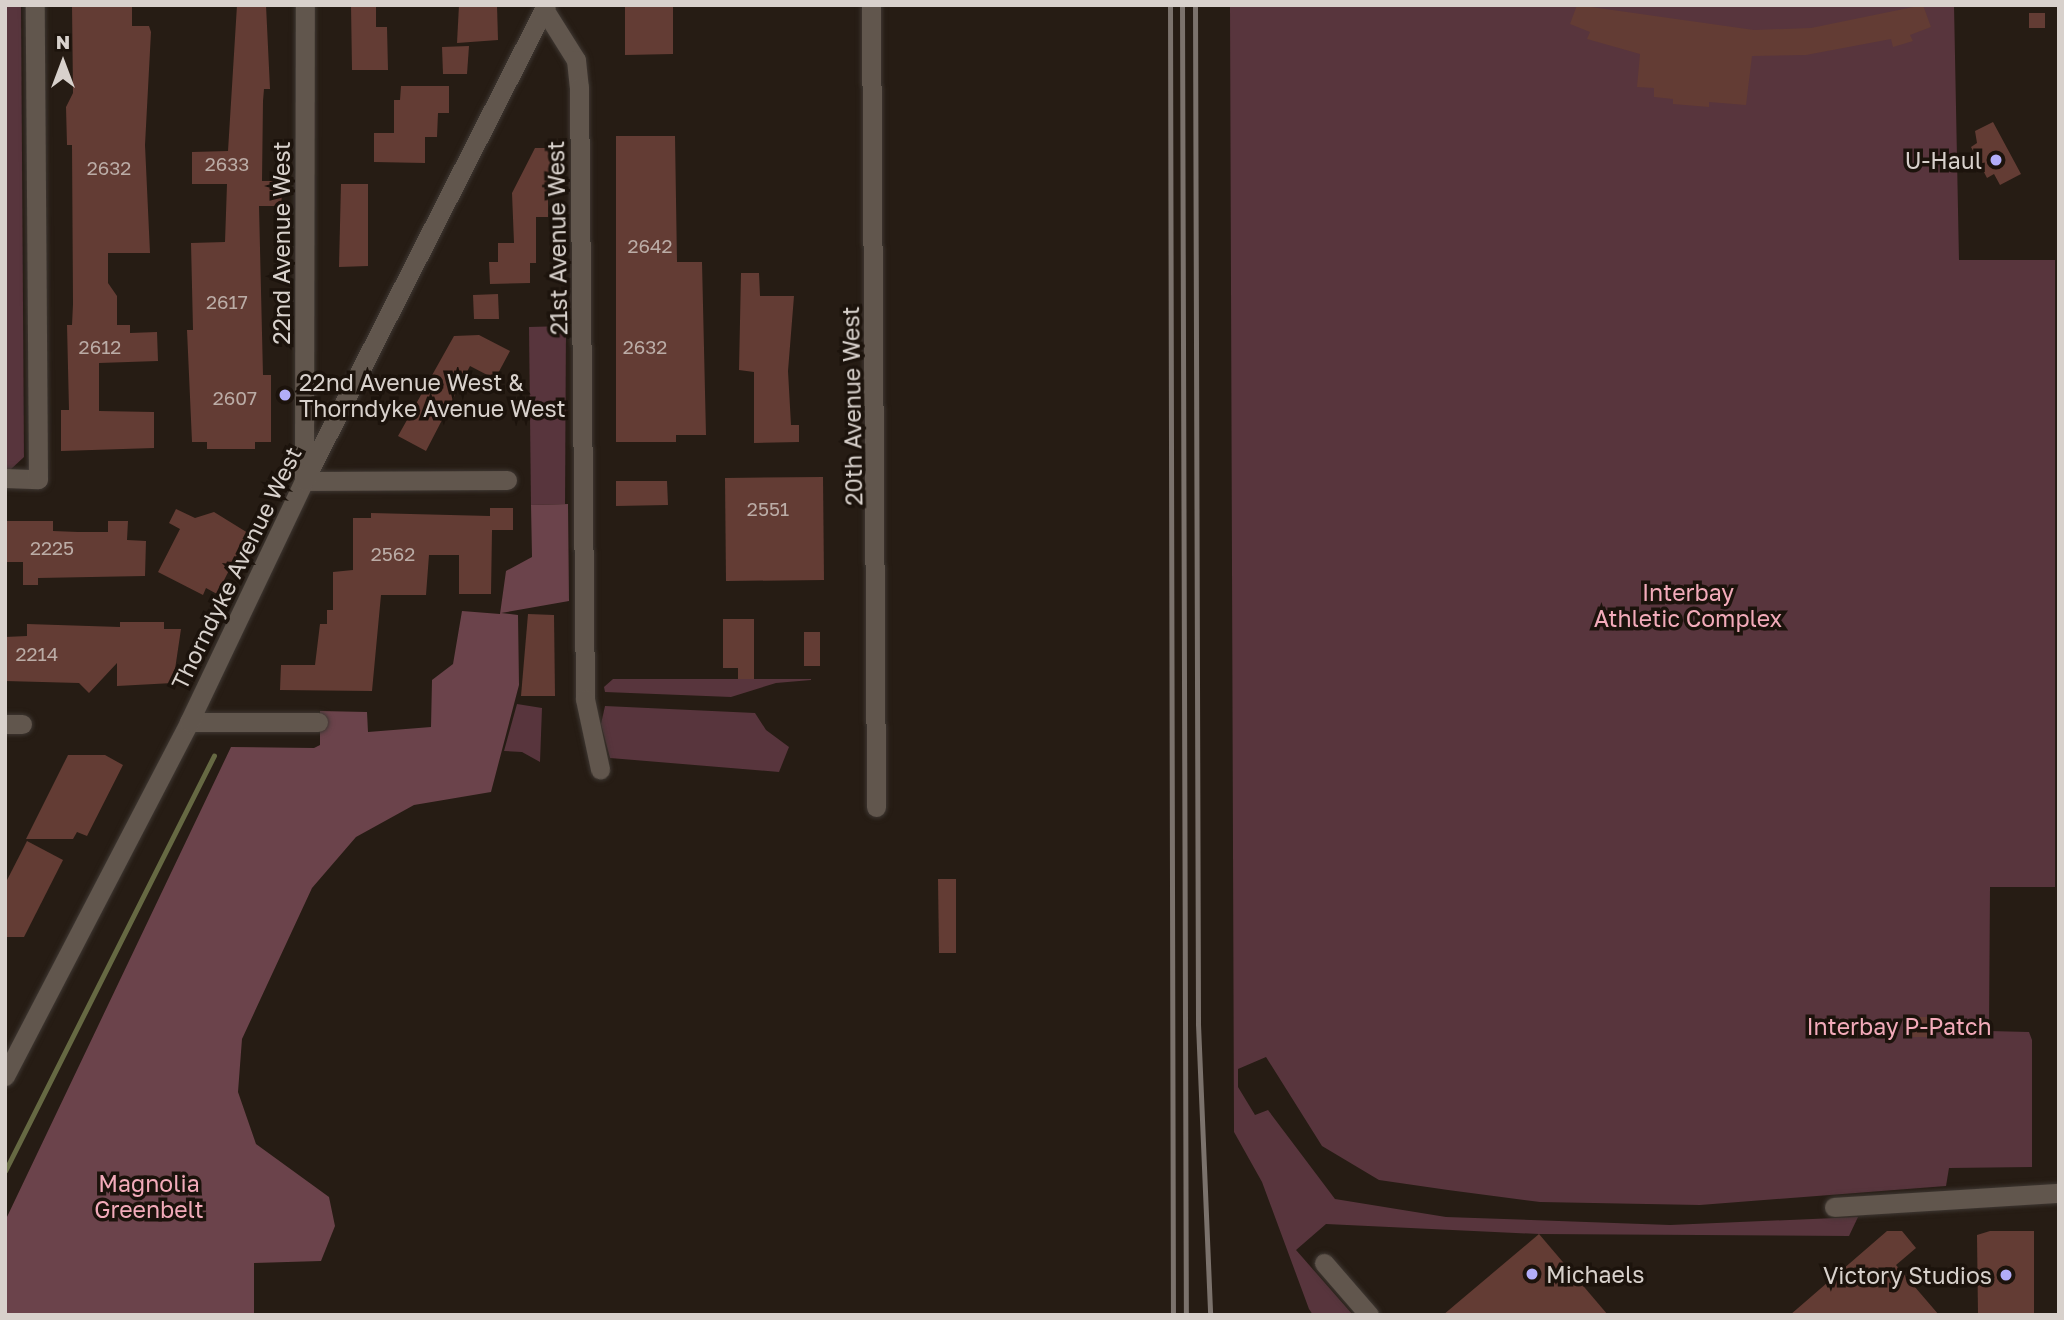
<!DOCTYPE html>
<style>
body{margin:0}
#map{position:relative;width:2064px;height:1320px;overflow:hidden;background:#261c14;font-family:"Golos Text",sans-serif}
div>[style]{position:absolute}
.green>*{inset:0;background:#58353d}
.forest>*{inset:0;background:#6b434b}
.stream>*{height:5px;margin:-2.5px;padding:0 2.5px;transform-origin:2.5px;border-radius:2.5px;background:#666943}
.building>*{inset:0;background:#633c34}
.roads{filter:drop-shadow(0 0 2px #3e3732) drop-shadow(0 0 2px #3e3732)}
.minor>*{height:19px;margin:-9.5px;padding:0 9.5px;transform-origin:9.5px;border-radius:9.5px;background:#61564d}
.tertiary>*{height:19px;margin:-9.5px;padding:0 9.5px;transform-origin:9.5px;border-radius:9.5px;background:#61564d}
.secondary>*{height:19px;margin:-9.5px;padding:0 9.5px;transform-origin:9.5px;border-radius:9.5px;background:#61564d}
.rail>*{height:5px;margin:-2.5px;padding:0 2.5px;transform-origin:2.5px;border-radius:2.5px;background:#7b726c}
.dots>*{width:19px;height:19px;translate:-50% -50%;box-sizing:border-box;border:4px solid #1c130c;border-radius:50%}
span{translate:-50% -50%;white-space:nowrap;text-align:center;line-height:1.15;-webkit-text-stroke:7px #1c130c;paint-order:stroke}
.number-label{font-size:19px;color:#bbaca6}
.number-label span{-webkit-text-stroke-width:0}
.poi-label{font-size:23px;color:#d8d1cc}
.right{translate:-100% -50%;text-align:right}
.left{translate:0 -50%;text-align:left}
.street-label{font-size:23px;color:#d8d1cc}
.park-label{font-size:23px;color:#f3abba}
.frame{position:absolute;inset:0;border:7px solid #d8d1cc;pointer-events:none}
.north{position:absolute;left:28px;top:28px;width:70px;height:70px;-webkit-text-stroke:5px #1c130c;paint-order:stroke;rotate:0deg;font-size:19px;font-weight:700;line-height:28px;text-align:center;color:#d8d1cc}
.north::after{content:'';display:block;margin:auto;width:24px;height:32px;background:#d8d1cc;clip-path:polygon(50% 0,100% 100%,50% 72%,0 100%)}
</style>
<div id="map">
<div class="green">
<i style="clip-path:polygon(5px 5px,21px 5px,24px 457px,10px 470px,5px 470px)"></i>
<i style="clip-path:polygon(1230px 5px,1954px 5px,1959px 260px,2055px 260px,2055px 887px,1990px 887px,1989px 1031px,2029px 1032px,2032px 1040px,2032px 1167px,1949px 1168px,1946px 1186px,1700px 1205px,1540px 1202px,1448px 1190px,1379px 1180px,1322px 1146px,1266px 1057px,1238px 1069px,1238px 1087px,1255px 1115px,1268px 1110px,1335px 1199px,1446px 1217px,1670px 1225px,1858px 1217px,1849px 1236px,1539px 1234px,1326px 1224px,1296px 1250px,1353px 1315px,1313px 1315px,1309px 1309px,1262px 1182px,1234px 1132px)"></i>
<i style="clip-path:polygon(566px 326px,565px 504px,531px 505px,529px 327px)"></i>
<i style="clip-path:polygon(613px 679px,811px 679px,811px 680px,776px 683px,731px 697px,605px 692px,604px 687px)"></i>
<i style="clip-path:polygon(517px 704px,542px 708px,540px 762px,522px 752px,504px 751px)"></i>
<i style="clip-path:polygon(605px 706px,755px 713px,766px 730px,789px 747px,779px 772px,610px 758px,601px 724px)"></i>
</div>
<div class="forest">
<i style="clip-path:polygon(568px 504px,569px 601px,501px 613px,518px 615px,519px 685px,491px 792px,414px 805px,356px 837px,312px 888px,242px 1039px,238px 1092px,256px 1144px,329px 1197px,335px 1226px,321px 1261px,254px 1263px,254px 1315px,6px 1315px,6px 1219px,231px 747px,314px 748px,320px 745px,320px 711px,367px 712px,368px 732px,431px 727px,432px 680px,453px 664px,462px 611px,500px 614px,506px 571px,532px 557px,531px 505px)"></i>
</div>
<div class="stream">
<i style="left:5px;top:1171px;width:465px;rotate:-63.3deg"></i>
</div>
<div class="building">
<i style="clip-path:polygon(72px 5px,132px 5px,132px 26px,149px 26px,151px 32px,145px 145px,150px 253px,108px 253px,108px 283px,117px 296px,117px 325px,130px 325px,130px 333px,157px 332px,158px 361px,99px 363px,99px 411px,154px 412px,154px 448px,61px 451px,61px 410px,69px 410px,67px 325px,72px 325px,73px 304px,72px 145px,67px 145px,66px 107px,73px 93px)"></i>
<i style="clip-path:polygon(237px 5px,266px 5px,270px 89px,264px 89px,263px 101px,262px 181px,283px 181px,281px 206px,259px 206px,263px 375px,271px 375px,271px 442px,255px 442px,255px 449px,207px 449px,207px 442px,192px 442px,187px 330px,193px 330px,191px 243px,225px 242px,227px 184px,192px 184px,192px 152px,228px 151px)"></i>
<i style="clip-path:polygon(351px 5px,376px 5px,376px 27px,387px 27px,388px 70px,352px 70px)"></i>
<i style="clip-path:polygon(459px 5px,497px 5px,498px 40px,457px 43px)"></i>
<i style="clip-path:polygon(625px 5px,673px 5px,673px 54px,625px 55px)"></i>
<i style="clip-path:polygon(1577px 5px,1754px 30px,1811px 28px,1923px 5px,1931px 27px,1910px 35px,1913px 41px,1893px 47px,1891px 39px,1806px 55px,1752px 56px,1746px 105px,1709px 102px,1709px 107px,1673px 104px,1673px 99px,1654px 97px,1654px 88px,1637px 87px,1640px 54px,1587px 39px,1590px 32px,1570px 24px)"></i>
<i style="clip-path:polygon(2029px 13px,2045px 13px,2045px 28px,2029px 28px)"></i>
<i style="clip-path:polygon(469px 46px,467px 74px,443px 74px,442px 47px)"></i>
<i style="clip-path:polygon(401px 86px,449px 86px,449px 113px,438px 113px,437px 137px,425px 137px,425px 163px,374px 162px,374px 133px,394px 133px,394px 100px,400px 100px)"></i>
<i style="clip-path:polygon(1993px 122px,2021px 174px,2000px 185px,1994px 174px,1987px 178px,1971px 147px,1977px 143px,1975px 131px)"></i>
<i style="clip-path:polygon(616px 136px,675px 136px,677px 262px,702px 262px,706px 435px,676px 435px,676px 442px,616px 442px)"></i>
<i style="clip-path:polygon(535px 148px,553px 148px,553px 195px,548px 196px,548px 217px,536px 217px,536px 263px,530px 263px,530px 283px,490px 284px,489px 262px,498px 262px,498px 243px,514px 243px,512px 193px)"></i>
<i style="clip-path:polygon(341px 184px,368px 184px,368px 266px,339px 267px)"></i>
<i style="clip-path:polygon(741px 273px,759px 273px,760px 296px,794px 296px,788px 371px,791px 425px,799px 425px,799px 442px,754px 443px,754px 372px,739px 370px)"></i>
<i style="clip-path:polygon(498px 294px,499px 319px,474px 319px,473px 295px)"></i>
<i style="clip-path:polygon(479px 335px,510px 351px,495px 379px,470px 366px,426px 451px,398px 436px,454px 336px)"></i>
<i style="clip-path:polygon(823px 477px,824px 580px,726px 581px,725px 478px)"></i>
<i style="clip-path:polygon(616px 481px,667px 481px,668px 505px,616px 506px)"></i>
<i style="clip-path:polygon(490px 508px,513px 508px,513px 530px,492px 530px,491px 594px,459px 594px,459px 555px,429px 555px,426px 595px,381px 595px,372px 691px,280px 690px,281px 665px,315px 665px,320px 624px,327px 624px,327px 610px,333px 610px,333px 572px,353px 570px,353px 518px,371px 518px,371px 513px,490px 516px)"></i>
<i style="clip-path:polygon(176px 509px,195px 518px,214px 512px,248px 533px,217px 594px,206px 588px,203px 595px,158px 572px,180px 529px,169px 523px)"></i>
<i style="clip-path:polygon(5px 521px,53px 521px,53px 531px,78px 532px,108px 532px,108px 521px,128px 521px,127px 540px,146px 541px,145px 576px,38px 578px,38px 585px,23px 585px,23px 562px,5px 562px)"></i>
<i style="clip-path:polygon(528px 614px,554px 615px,555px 696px,521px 696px)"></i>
<i style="clip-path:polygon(723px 619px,754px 619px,754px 679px,738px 679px,738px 668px,723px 668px)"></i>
<i style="clip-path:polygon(120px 622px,164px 622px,164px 629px,181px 629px,173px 683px,117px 686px,117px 663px,89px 693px,79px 683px,5px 681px,5px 637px,27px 636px,27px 624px,120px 627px)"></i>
<i style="clip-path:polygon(804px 632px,820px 632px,820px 666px,804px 666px)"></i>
<i style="clip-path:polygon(68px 755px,105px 755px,123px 765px,87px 836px,77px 832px,73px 839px,26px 839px)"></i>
<i style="clip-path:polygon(27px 841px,63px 860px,24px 937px,5px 937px,5px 884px)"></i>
<i style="clip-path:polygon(938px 879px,956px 879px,956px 953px,939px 953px)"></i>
<i style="clip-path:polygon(1909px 1017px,1936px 1017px,1936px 1037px,1908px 1037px)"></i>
<i style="clip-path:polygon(1887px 1231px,1902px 1231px,1916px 1248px,1896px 1265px,1939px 1315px,1790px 1315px)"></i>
<i style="clip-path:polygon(1990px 1231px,2034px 1231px,2034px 1315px,1978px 1315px,1977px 1235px)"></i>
<i style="clip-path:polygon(1539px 1234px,1608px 1315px,1443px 1315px)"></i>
</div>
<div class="roads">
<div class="minor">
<i style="left:871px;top:5px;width:802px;rotate:89.64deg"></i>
<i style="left:544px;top:9px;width:60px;rotate:57.9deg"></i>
<i style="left:576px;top:60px;width:27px;rotate:84deg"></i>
<i style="left:579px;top:87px;width:612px;rotate:89.44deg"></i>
<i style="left:585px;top:699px;width:72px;rotate:77.9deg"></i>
<i style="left:5px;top:478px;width:33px;rotate:2deg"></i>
<i style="left:38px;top:479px;width:474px;rotate:-90.4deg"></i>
<i style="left:304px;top:481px;width:203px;rotate:-0.3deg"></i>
<i style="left:189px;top:722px;width:129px"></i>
<i style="left:5px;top:724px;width:17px"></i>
<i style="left:1834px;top:1207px;width:225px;rotate:-3.6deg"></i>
<i style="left:1324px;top:1263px;width:69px;rotate:49.1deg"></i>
</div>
<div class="tertiary">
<i style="left:304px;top:481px;width:476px;rotate:-89.9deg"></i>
</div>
<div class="secondary">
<i style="left:5px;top:1076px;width:399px;rotate:-62.5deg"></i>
<i style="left:189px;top:722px;width:267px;rotate:-64.5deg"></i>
<i style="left:304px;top:481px;width:534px;rotate:-63.05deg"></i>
</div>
</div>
<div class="rail">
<i style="left:1170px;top:5px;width:1310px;rotate:89.87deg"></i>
<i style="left:1182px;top:5px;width:1310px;rotate:89.83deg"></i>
<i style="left:1195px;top:5px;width:1019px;rotate:89.83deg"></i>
<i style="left:1198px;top:1024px;width:291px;rotate:87.6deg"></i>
</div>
<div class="dots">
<i style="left:1996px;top:160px;background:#b2adf9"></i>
<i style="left:285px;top:395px;background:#b2adf9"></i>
<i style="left:1532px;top:1274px;background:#b2adf9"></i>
<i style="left:2006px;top:1275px;background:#b2adf9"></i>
</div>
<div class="number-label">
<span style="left:227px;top:164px">2633</span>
<span style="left:109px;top:168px">2632</span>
<span style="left:650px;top:246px">2642</span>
<span style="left:227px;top:302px">2617</span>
<span style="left:100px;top:347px">2612</span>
<span style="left:645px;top:347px">2632</span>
<span style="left:235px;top:398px">2607</span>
<span style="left:768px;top:509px">2551</span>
<span style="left:52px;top:548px">2225</span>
<span style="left:393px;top:554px">2562</span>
<span style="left:37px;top:654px">2214</span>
</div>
<div class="poi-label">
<span class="right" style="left:1982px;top:160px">U-Haul</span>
<span class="left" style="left:299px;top:395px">22nd Avenue West &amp;<br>Thorndyke Avenue West</span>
<span class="left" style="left:1546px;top:1274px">Michaels</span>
<span class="right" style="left:1992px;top:1275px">Victory Studios</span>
</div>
<div class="street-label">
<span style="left:557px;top:238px;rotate:-91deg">21st Avenue West</span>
<span style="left:281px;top:243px;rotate:-90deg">22nd Avenue West</span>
<span style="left:852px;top:406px;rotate:-91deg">20th Avenue West</span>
<span style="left:236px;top:568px;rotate:-64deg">Thorndyke Avenue West</span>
</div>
<div class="park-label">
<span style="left:1688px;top:605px">Interbay<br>Athletic Complex</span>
<span style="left:1899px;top:1026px">Interbay P-Patch</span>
<span style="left:149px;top:1196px">Magnolia<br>Greenbelt</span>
</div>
<div class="frame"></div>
<div class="north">N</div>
</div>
